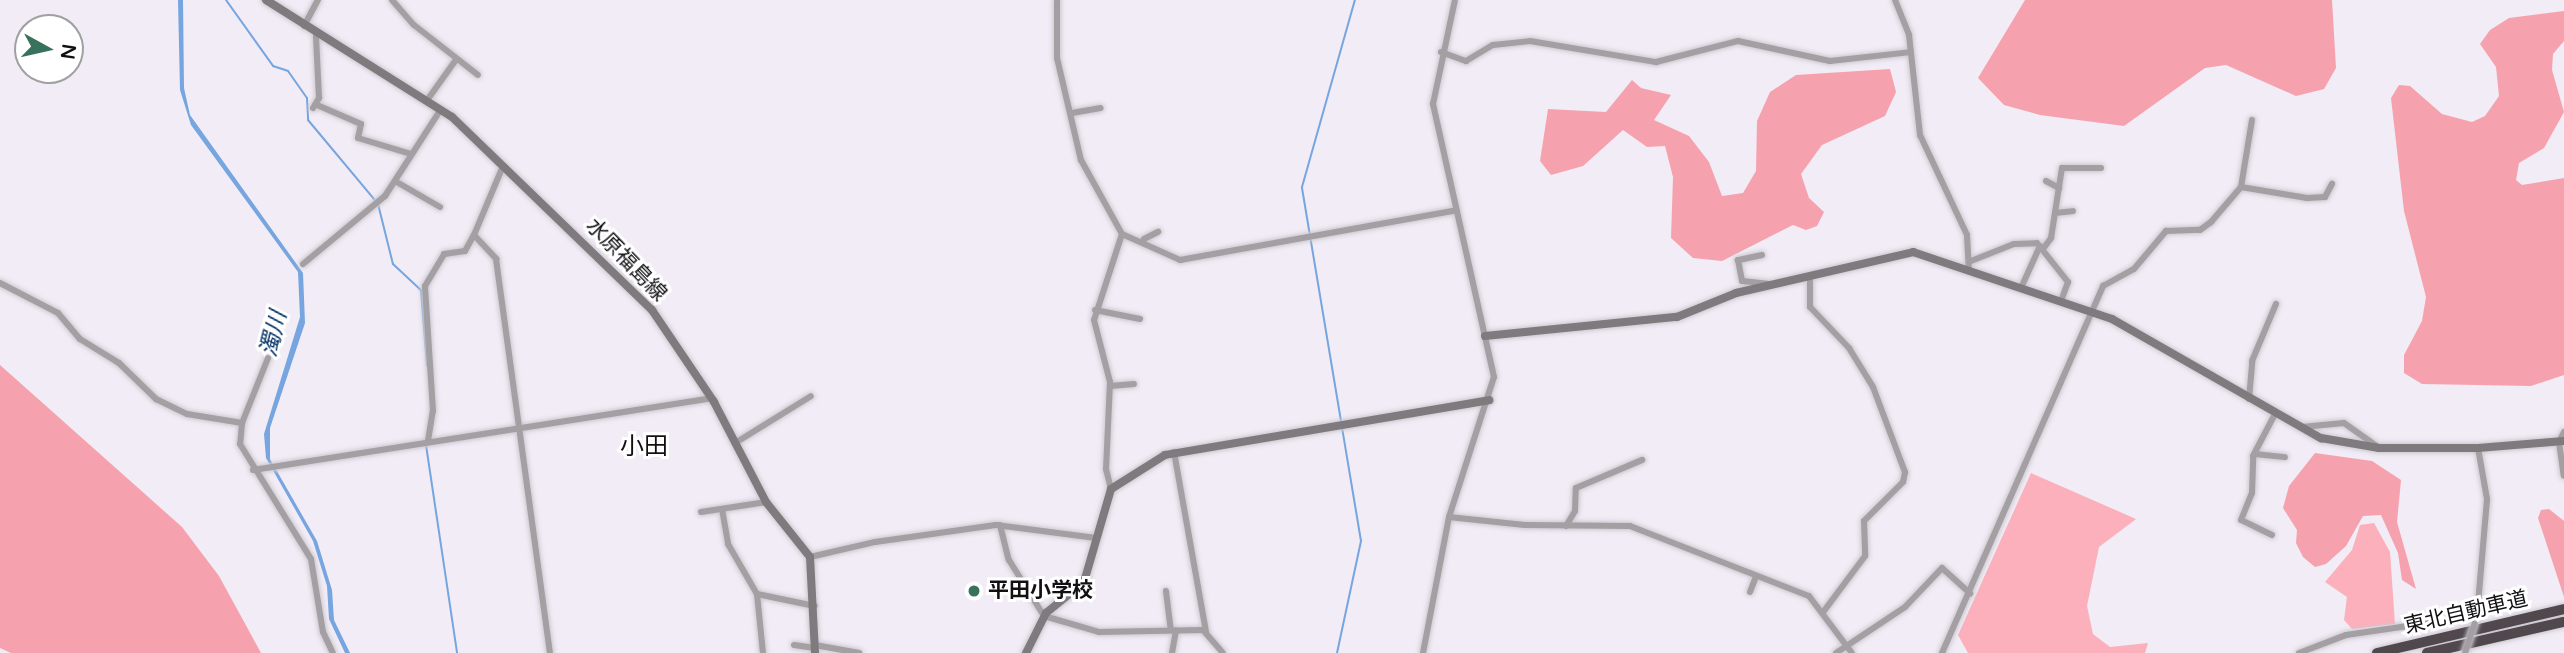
<!DOCTYPE html>
<meta charset="utf-8">
<style>
body{margin:0}
#map{position:relative;width:2564px;height:653px;overflow:hidden;background:#f1ecf5;font-family:"Varela Round","Noto Sans JP",sans-serif}
div>[style]{position:absolute}
.green>*{inset:0;background:#fbb0bb}
.forest>*{inset:0;background:#f5a2ae}
.water>*{inset:0;background:#76a5df}
.stream>*{height:2px;margin:-1px;padding:0 1px;transform-origin:1px;border-radius:1px;background:#76a5df}
.roads{filter:drop-shadow(0 0 2px #cdc9d1) drop-shadow(0 0 2px #cdc9d1)}
.street>*{height:6px;margin:-3px;padding:0 3px;transform-origin:3px;border-radius:3px;background:#a39fa2}
.secondary>*{height:8px;margin:-4px;padding:0 4px;transform-origin:4px;border-radius:4px;background:#7f7a7d}
.highway>*{height:10px;margin:-5px;padding:0 5px;transform-origin:5px;border-radius:5px;background:#50484d}
.bridges{filter:drop-shadow(0 0 2px #cdc9d1) drop-shadow(0 0 2px #cdc9d1)}
.street-bridge>*{height:6px;margin:-3px;padding:0 3px;transform-origin:3px;border-radius:3px;background:#a39fa2}
.dots>*{width:19px;height:19px;translate:-50% -50%;box-sizing:border-box;border:4px solid #fff;border-radius:50%}
span{translate:-50% -50%;white-space:nowrap;text-align:center;line-height:1.15;-webkit-text-stroke:6px #fff;paint-order:stroke}
.street-label{font-size:21px;color:#121013}
.poi-label{font-size:21px;color:#121013;font-weight:700}
.left{translate:0 -50%;text-align:left}
.water-label{font-size:23px;color:#003165;font-style:italic}
.quarter-label{font-size:24px;color:#121013}
.north{position:absolute;left:14px;top:14px;width:70px;height:70px;box-sizing:border-box;background:#fff;border:2px solid #a09fa1;border-radius:50%;rotate:98deg;font-size:19px;font-weight:700;line-height:28px;text-align:center;color:#121013}
.north::after{content:'';display:block;margin:auto;width:24px;height:32px;background:#37725c;clip-path:polygon(50% 0,100% 100%,50% 72%,0 100%)}
</style>
<div id="map">
<div class="green">
<i style="clip-path:polygon(2031px 473px,2136px 519px,2099px 547px,2087px 606px,2093px 634px,2110px 647px,2148px 643px,2145px 653px,1968px 653px,1958px 635px)"></i>
<i style="clip-path:polygon(2374px 523px,2390px 552px,2395px 624px,2352px 629px,2344px 620px,2347px 597px,2325px 582px,2352px 550px,2360px 525px)"></i>
</div>
<div class="forest">
<i style="clip-path:polygon(2025px 0,2332px 0,2336px 68px,2324px 89px,2296px 96px,2226px 65px,2205px 68px,2124px 126px,2040px 115px,2004px 105px,1978px 78px)"></i>
<i style="clip-path:polygon(2564px 11px,2564px 41px,2553px 54px,2552px 70px,2564px 112px,2544px 148px,2519px 163px,2516px 180px,2522px 185px,2564px 178px,2564px 375px,2531px 386px,2422px 384px,2404px 373px,2404px 355px,2422px 321px,2426px 297px,2404px 211px,2391px 98px,2399px 85px,2410px 86px,2442px 114px,2472px 122px,2485px 116px,2499px 96px,2496px 67px,2480px 44px,2490px 30px,2509px 18px)"></i>
<i style="clip-path:polygon(1890px 69px,1896px 92px,1885px 116px,1822px 145px,1801px 174px,1809px 198px,1824px 212px,1817px 226px,1806px 230px,1793px 225px,1722px 261px,1693px 258px,1671px 238px,1673px 177px,1665px 146px,1647px 147px,1623px 130px,1583px 166px,1551px 175px,1540px 161px,1548px 109px,1606px 112px,1632px 80px,1641px 88px,1671px 95px,1654px 120px,1689px 136px,1709px 162px,1722px 196px,1743px 193px,1756px 171px,1757px 121px,1770px 92px,1796px 75px)"></i>
<i style="clip-path:polygon(0 365px,182px 527px,219px 576px,261px 653px,11px 653px,0 648px)"></i>
<i style="clip-path:polygon(2315px 453px,2372px 461px,2401px 480px,2397px 522px,2416px 589px,2402px 580px,2398px 553px,2381px 515px,2363px 516px,2346px 546px,2326px 564px,2315px 567px,2303px 557px,2296px 543px,2297px 530px,2283px 508px,2289px 486px)"></i>
<i style="clip-path:polygon(2549px 509px,2564px 521px,2564px 597px,2538px 518px,2541px 510px)"></i>
</div>
<div class="water">
<i style="clip-path:polygon(178px 0,183px 0,184px 88px,190px 115px,303px 273px,305px 323px,270px 428px,270px 459px,317px 541px,332px 590px,334px 620px,350px 653px,345px 653px,329px 619px,327px 586px,313px 541px,266px 458px,264px 434px,300px 317px,298px 272px,191px 125px,180px 90px)"></i>
</div>
<div class="stream">
<i style="left:226px;top:0;width:81px;rotate:54.5deg"></i>
<i style="left:273px;top:66px;width:16px;rotate:18deg"></i>
<i style="left:288px;top:71px;width:33px;rotate:55deg"></i>
<i style="left:307px;top:98px;width:22px;rotate:87deg"></i>
<i style="left:308px;top:120px;width:104px;rotate:50.1deg"></i>
<i style="left:378px;top:204px;width:62px;rotate:76deg"></i>
<i style="left:393px;top:264px;width:38px;rotate:43deg"></i>
<i style="left:421px;top:290px;width:76px;rotate:85.5deg"></i>
<i style="left:1341px;top:421px;width:237px;rotate:-99.5deg"></i>
<i style="left:1302px;top:187px;width:194px;rotate:-74.2deg"></i>
<i style="left:426px;top:445px;width:210px;rotate:81.5deg"></i>
<i style="left:1337px;top:653px;width:115px;rotate:-77.9deg"></i>
<i style="left:1361px;top:541px;width:116px;rotate:-99.5deg"></i>
</div>
<div class="roads">
<div class="street">
<i style="left:392px;top:0;width:33px;rotate:49deg"></i>
<i style="left:414px;top:25px;width:81px;rotate:38deg"></i>
<i style="left:1057px;top:0;width:58px;rotate:90deg"></i>
<i style="left:1057px;top:58px;width:105px;rotate:76.8deg"></i>
<i style="left:1081px;top:160px;width:85px;rotate:61deg"></i>
<i style="left:1122px;top:234px;width:90px;rotate:108deg"></i>
<i style="left:1094px;top:320px;width:64px;rotate:75.5deg"></i>
<i style="left:1110px;top:382px;width:87px;rotate:92.6deg"></i>
<i style="left:1106px;top:469px;width:21px;rotate:76deg"></i>
<i style="left:1895px;top:0;width:38px;rotate:68deg"></i>
<i style="left:1909px;top:35px;width:101px;rotate:83.7deg"></i>
<i style="left:1920px;top:135px;width:110px;rotate:64.8deg"></i>
<i style="left:1967px;top:235px;width:34px;rotate:87deg"></i>
<i style="left:304px;top:26px;width:30px;rotate:-62deg"></i>
<i style="left:1441px;top:52px;width:27px;rotate:20deg"></i>
<i style="left:1466px;top:61px;width:31px;rotate:-31deg"></i>
<i style="left:1493px;top:45px;width:37px;rotate:-6deg"></i>
<i style="left:1530px;top:41px;width:128px;rotate:9.5deg"></i>
<i style="left:1656px;top:62px;width:85px;rotate:-14.4deg"></i>
<i style="left:1738px;top:41px;width:94px;rotate:12.3deg"></i>
<i style="left:1830px;top:61px;width:81px;rotate:-6.3deg"></i>
<i style="left:428px;top:99px;width:47px;rotate:-54.6deg"></i>
<i style="left:317px;top:105px;width:48px;rotate:23.4deg"></i>
<i style="left:361px;top:124px;width:14px;rotate:102deg"></i>
<i style="left:358px;top:138px;width:55px;rotate:16.8deg"></i>
<i style="left:313px;top:108px;width:12px;rotate:-59deg"></i>
<i style="left:319px;top:98px;width:62px;rotate:-92.8deg"></i>
<i style="left:1072px;top:113px;width:29px;rotate:-10deg"></i>
<i style="left:503px;top:166px;width:75px;rotate:112.8deg"></i>
<i style="left:474px;top:235px;width:33px;rotate:47deg"></i>
<i style="left:496px;top:259px;width:398px;rotate:82.2deg"></i>
<i style="left:395px;top:181px;width:52px;rotate:30deg"></i>
<i style="left:2046px;top:181px;width:15px;rotate:28deg"></i>
<i style="left:2241px;top:187px;width:67px;rotate:9.5deg"></i>
<i style="left:2307px;top:198px;width:18px;rotate:-3deg"></i>
<i style="left:2325px;top:197px;width:15px;rotate:-62deg"></i>
<i style="left:2055px;top:213px;width:18px;rotate:-6deg"></i>
<i style="left:1122px;top:234px;width:64px;rotate:24.1deg"></i>
<i style="left:1180px;top:260px;width:281px;rotate:-10.2deg"></i>
<i style="left:1144px;top:239px;width:16px;rotate:-27deg"></i>
<i style="left:2043px;top:249px;width:14px;rotate:-54deg"></i>
<i style="left:2051px;top:238px;width:71px;rotate:-81.1deg"></i>
<i style="left:2062px;top:168px;width:39px"></i>
<i style="left:1762px;top:255px;width:25px;rotate:168deg"></i>
<i style="left:1738px;top:260px;width:21px;rotate:79deg"></i>
<i style="left:1742px;top:281px;width:30px;rotate:6deg"></i>
<i style="left:1971px;top:261px;width:46px;rotate:-21.6deg"></i>
<i style="left:2014px;top:244px;width:23px;rotate:-2deg"></i>
<i style="left:2037px;top:243px;width:50px;rotate:51.5deg"></i>
<i style="left:2068px;top:282px;width:20px;rotate:110deg"></i>
<i style="left:303px;top:264px;width:107px;rotate:-39.7deg"></i>
<i style="left:385px;top:196px;width:103px;rotate:-57.2deg"></i>
<i style="left:1810px;top:277px;width:30px;rotate:90deg"></i>
<i style="left:1810px;top:307px;width:57px;rotate:46.4deg"></i>
<i style="left:1849px;top:348px;width:46px;rotate:58.4deg"></i>
<i style="left:1873px;top:387px;width:91px;rotate:69.4deg"></i>
<i style="left:1905px;top:472px;width:10px;rotate:101deg"></i>
<i style="left:1903px;top:482px;width:55px;rotate:135deg"></i>
<i style="left:1864px;top:521px;width:35px;rotate:88deg"></i>
<i style="left:1865px;top:556px;width:69px;rotate:126.7deg"></i>
<i style="left:0;top:283px;width:65px;rotate:27.3deg"></i>
<i style="left:58px;top:313px;width:34px;rotate:50deg"></i>
<i style="left:80px;top:339px;width:46px;rotate:31.6deg"></i>
<i style="left:119px;top:363px;width:52px;rotate:44.2deg"></i>
<i style="left:156px;top:399px;width:34px;rotate:26deg"></i>
<i style="left:187px;top:414px;width:56px;rotate:9.3deg"></i>
<i style="left:2021px;top:288px;width:46px;rotate:-65.7deg"></i>
<i style="left:1095px;top:310px;width:46px;rotate:11.3deg"></i>
<i style="left:268px;top:358px;width:70px;rotate:111.8deg"></i>
<i style="left:242px;top:423px;width:21px;rotate:95deg"></i>
<i style="left:240px;top:444px;width:135px;rotate:58.3deg"></i>
<i style="left:311px;top:559px;width:74px;rotate:80.7deg"></i>
<i style="left:323px;top:632px;width:23px;rotate:65deg"></i>
<i style="left:1110px;top:386px;width:24px;rotate:-5deg"></i>
<i style="left:2249px;top:399px;width:38px;rotate:-85deg"></i>
<i style="left:2252px;top:361px;width:62px;rotate:-67.2deg"></i>
<i style="left:2302px;top:427px;width:42px;rotate:-5.4deg"></i>
<i style="left:2344px;top:423px;width:42px;rotate:35.2deg"></i>
<i style="left:2564px;top:432px;width:11px;rotate:117deg"></i>
<i style="left:2559px;top:442px;width:34px;rotate:82deg"></i>
<i style="left:428px;top:441px;width:30px;rotate:-81deg"></i>
<i style="left:433px;top:411px;width:125px;rotate:-93.7deg"></i>
<i style="left:425px;top:286px;width:37px;rotate:-59deg"></i>
<i style="left:444px;top:254px;width:21px;rotate:-8deg"></i>
<i style="left:465px;top:251px;width:18px;rotate:-61deg"></i>
<i style="left:735px;top:443px;width:89px;rotate:-31.7deg"></i>
<i style="left:1174px;top:452px;width:182px;rotate:79.9deg"></i>
<i style="left:2255px;top:454px;width:30px;rotate:6deg"></i>
<i style="left:253px;top:470px;width:464px;rotate:-8.9deg"></i>
<i style="left:722px;top:509px;width:36px;rotate:80deg"></i>
<i style="left:728px;top:544px;width:58px;rotate:59.9deg"></i>
<i style="left:757px;top:594px;width:59px;rotate:84.2deg"></i>
<i style="left:701px;top:512px;width:66px;rotate:-8.7deg"></i>
<i style="left:1449px;top:517px;width:76px;rotate:6deg"></i>
<i style="left:1525px;top:525px;width:105px;rotate:0.5deg"></i>
<i style="left:1630px;top:526px;width:192px;rotate:21.4deg"></i>
<i style="left:1809px;top:596px;width:71px;rotate:53deg"></i>
<i style="left:1000px;top:525px;width:36px;rotate:76deg"></i>
<i style="left:1009px;top:560px;width:66px;rotate:58deg"></i>
<i style="left:1044px;top:616px;width:57px;rotate:16.2deg"></i>
<i style="left:1099px;top:632px;width:104px;rotate:-1.1deg"></i>
<i style="left:1203px;top:630px;width:30px;rotate:49deg"></i>
<i style="left:1566px;top:526px;width:17px;rotate:-59deg"></i>
<i style="left:1575px;top:511px;width:23px;rotate:-88deg"></i>
<i style="left:1576px;top:488px;width:72px;rotate:-23deg"></i>
<i style="left:2272px;top:535px;width:34px;rotate:-154deg"></i>
<i style="left:2241px;top:520px;width:29px;rotate:-68deg"></i>
<i style="left:2252px;top:493px;width:37px;rotate:-88deg"></i>
<i style="left:2253px;top:456px;width:47px;rotate:-62.4deg"></i>
<i style="left:810px;top:557px;width:67px;rotate:-13deg"></i>
<i style="left:875px;top:542px;width:122px;rotate:-8deg"></i>
<i style="left:996px;top:525px;width:101px;rotate:7.4deg"></i>
<i style="left:1166px;top:591px;width:39px;rotate:83deg"></i>
<i style="left:1750px;top:592px;width:17px;rotate:-69deg"></i>
<i style="left:757px;top:594px;width:59px;rotate:11.7deg"></i>
<i style="left:794px;top:645px;width:21px;rotate:8deg"></i>
<i style="left:815px;top:645px;width:45px;rotate:10.3deg"></i>
<i style="left:1172px;top:653px;width:23px;rotate:-80deg"></i>
<i style="left:1423px;top:653px;width:138px;rotate:-79.2deg"></i>
<i style="left:1449px;top:517px;width:147px;rotate:-72.2deg"></i>
<i style="left:1494px;top:377px;width:280px;rotate:-102.6deg"></i>
<i style="left:1433px;top:104px;width:106px;rotate:-78.1deg"></i>
<i style="left:1836px;top:653px;width:83px;rotate:-33.7deg"></i>
<i style="left:1905px;top:607px;width:54px;rotate:-46.5deg"></i>
<i style="left:1942px;top:568px;width:38px;rotate:42deg"></i>
<i style="left:1942px;top:653px;width:401px;rotate:-66.3deg"></i>
<i style="left:2103px;top:286px;width:35px;rotate:-29deg"></i>
<i style="left:2134px;top:269px;width:50px;rotate:-49.9deg"></i>
<i style="left:2166px;top:231px;width:34px;rotate:-2deg"></i>
<i style="left:2200px;top:230px;width:14px;rotate:-36deg"></i>
<i style="left:2211px;top:222px;width:46px;rotate:-49.4deg"></i>
<i style="left:2241px;top:187px;width:68px;rotate:-80.7deg"></i>
<i style="left:2299px;top:653px;width:50px;rotate:-21deg"></i>
<i style="left:2346px;top:635px;width:132px;rotate:-8.3deg"></i>
<i style="left:2477px;top:616px;width:117px;rotate:-85.1deg"></i>
<i style="left:2487px;top:499px;width:52px;rotate:-100deg"></i>
</div>
<div class="secondary">
<i style="left:266px;top:0;width:220px;rotate:32.2deg"></i>
<i style="left:452px;top:117px;width:278px;rotate:44deg"></i>
<i style="left:652px;top:310px;width:111px;rotate:56deg"></i>
<i style="left:714px;top:402px;width:113px;rotate:62.5deg"></i>
<i style="left:766px;top:502px;width:70px;rotate:51.3deg"></i>
<i style="left:810px;top:557px;width:96px;rotate:87deg"></i>
<i style="left:1485px;top:336px;width:193px;rotate:-5.7deg"></i>
<i style="left:1677px;top:317px;width:64px;rotate:-22.1deg"></i>
<i style="left:1736px;top:293px;width:182px;rotate:-13deg"></i>
<i style="left:1913px;top:252px;width:210px;rotate:18.6deg"></i>
<i style="left:2112px;top:319px;width:241px;rotate:29.7deg"></i>
<i style="left:2321px;top:438px;width:59px;rotate:9.8deg"></i>
<i style="left:2379px;top:448px;width:99px"></i>
<i style="left:2478px;top:448px;width:86px;rotate:-4.7deg"></i>
<i style="left:1026px;top:653px;width:45px;rotate:-63.4deg"></i>
<i style="left:1046px;top:613px;width:49px;rotate:-39.2deg"></i>
<i style="left:1084px;top:582px;width:97px;rotate:-73.8deg"></i>
<i style="left:1111px;top:489px;width:64px;rotate:-32.2deg"></i>
<i style="left:1165px;top:455px;width:329px;rotate:-9.6deg"></i>
</div>
<div class="highway">
<i style="left:2377px;top:653px;width:192px;rotate:-13.2deg"></i>
<i style="left:2427px;top:653px;width:140px;rotate:-12.8deg"></i>
</div>
</div>
<div class="bridges">
<div class="street-bridge">
<i style="left:2465px;top:653px;width:39px;rotate:-72deg"></i>
</div>
</div>
<div class="dots">
<i style="left:974px;top:591px;background:#37725c"></i>
</div>
<div class="street-label">
<span style="left:626px;top:260px;rotate:46deg">水原福島線</span>
<span style="left:2466px;top:613px;rotate:-13deg">東北自動車道</span>
</div>
<div class="poi-label">
<span class="left" style="left:988px;top:591px">平田小学校</span>
</div>
<div class="water-label">
<span style="left:274px;top:334px;rotate:-76deg">濁川</span>
</div>
<div class="quarter-label">
<span style="left:644px;top:447px">小田</span>
</div>
<div class="north">N</div>
</div>
